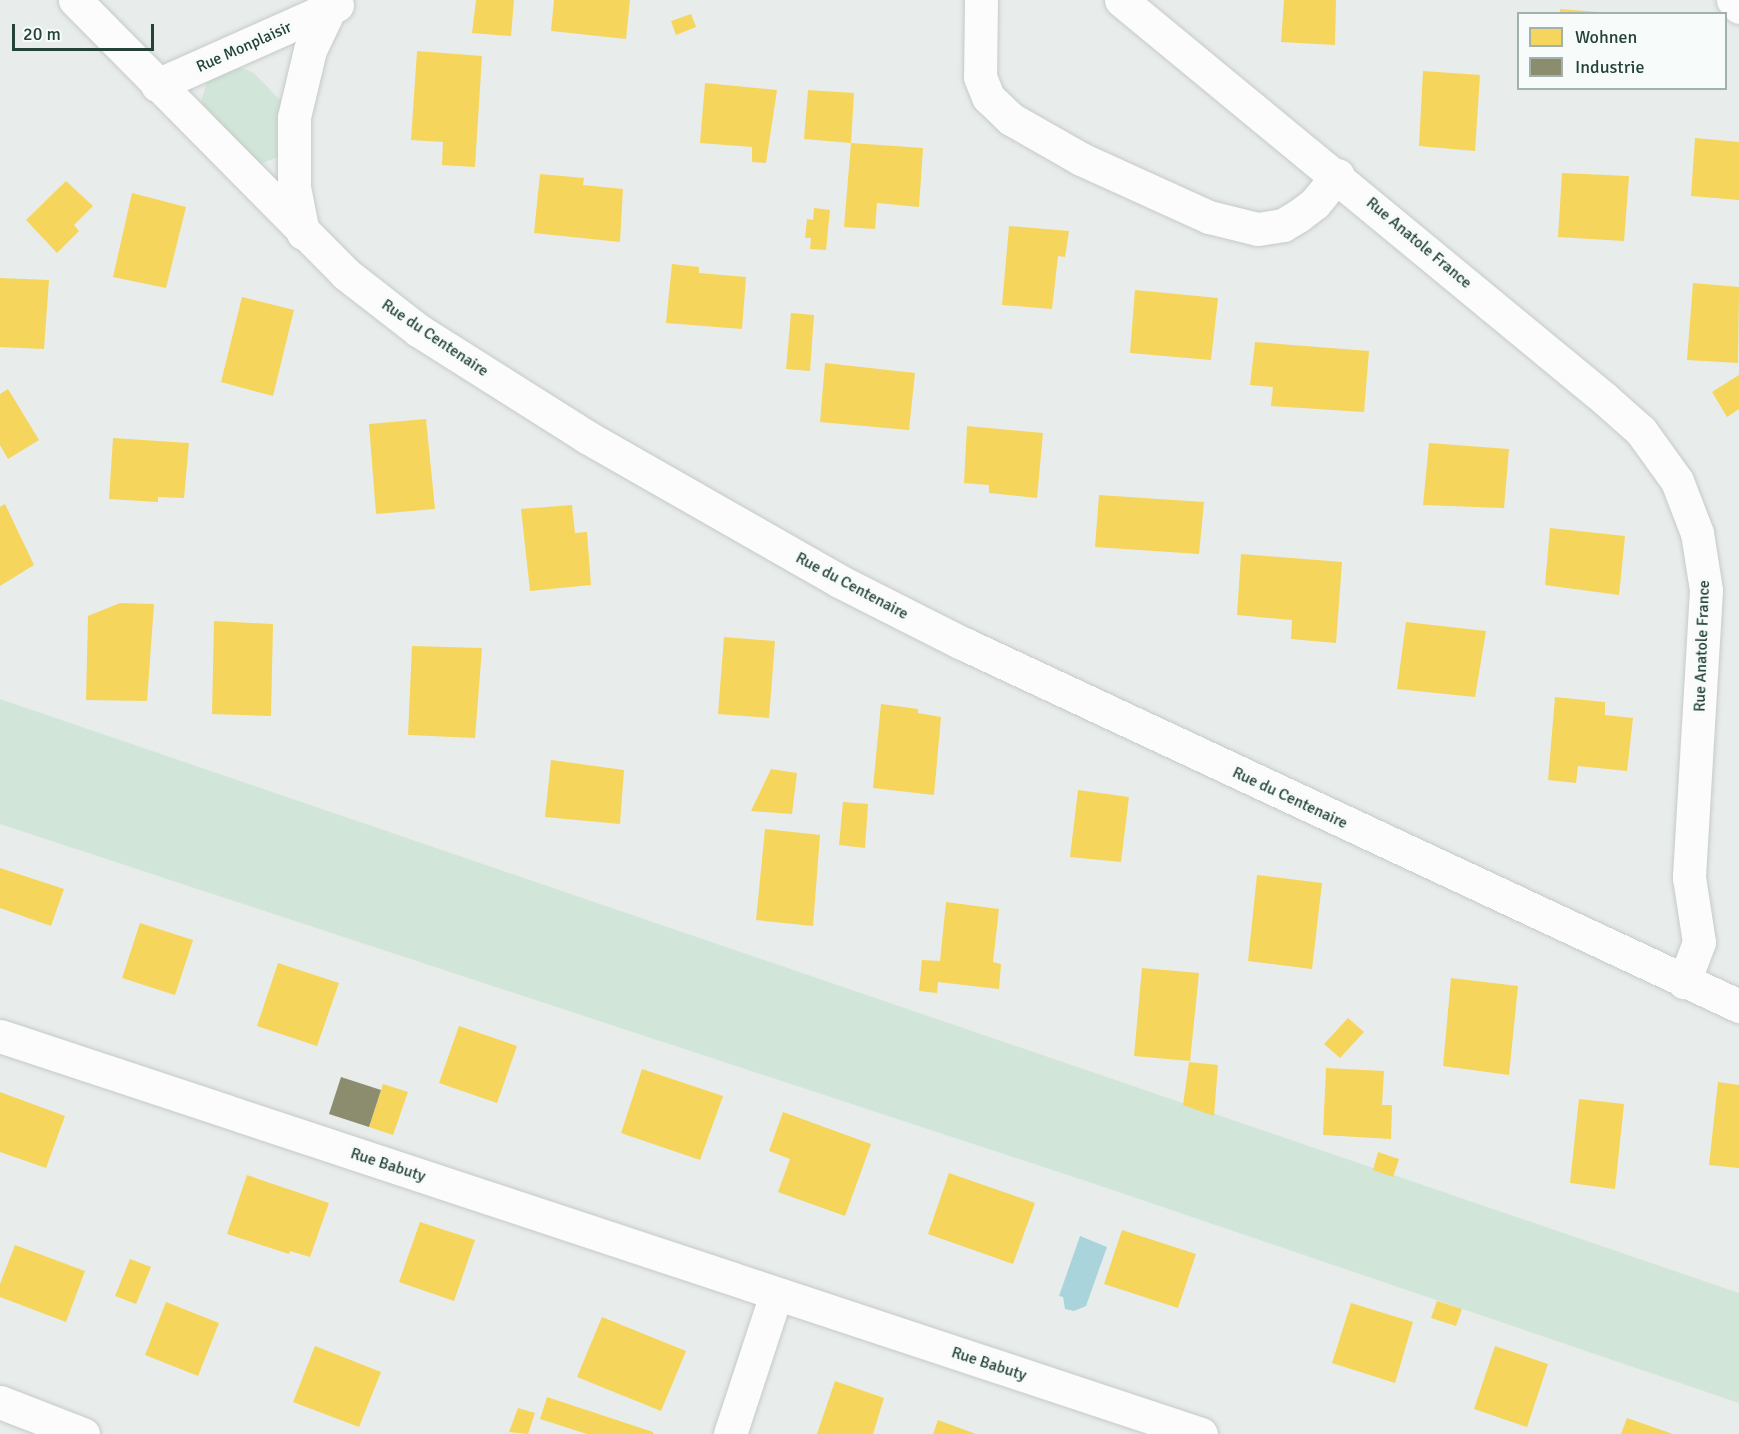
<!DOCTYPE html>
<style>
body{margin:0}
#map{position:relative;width:1739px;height:1434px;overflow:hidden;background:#e8edeb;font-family:Signika,sans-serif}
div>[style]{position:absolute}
.green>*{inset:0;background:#d1e6d8}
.water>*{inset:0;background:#a9d4db}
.homes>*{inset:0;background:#f6d55c}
.industry>*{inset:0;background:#8c8c6e}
.roads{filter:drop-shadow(0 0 2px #c5cac8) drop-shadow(0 0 2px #c5cac8)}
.minor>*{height:33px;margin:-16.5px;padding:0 16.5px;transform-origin:16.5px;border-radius:16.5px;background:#fcfcfc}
span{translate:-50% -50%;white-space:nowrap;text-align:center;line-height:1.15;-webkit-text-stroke:6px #f7fbf9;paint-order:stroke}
.street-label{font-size:16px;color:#24423a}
.legend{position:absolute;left:1517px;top:12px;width:210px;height:78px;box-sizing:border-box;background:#f7fbf9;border:2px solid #a3b1ad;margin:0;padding:8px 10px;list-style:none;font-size:18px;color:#24423a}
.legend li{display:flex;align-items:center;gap:12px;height:30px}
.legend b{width:30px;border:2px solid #a3b1ad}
.scale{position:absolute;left:12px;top:24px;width:142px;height:27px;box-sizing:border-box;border:3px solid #24423a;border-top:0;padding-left:8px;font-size:18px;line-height:21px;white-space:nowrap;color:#24423a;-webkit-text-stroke:4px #f7fbf9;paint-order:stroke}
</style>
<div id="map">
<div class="green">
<i style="clip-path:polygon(242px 68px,254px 73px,282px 102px,283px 155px,258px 165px,201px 102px,207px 82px,229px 70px)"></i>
<i style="clip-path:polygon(0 699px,1739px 1293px,1739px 1403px,1089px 1182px,0 824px)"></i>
</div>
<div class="water">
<i style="clip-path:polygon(1080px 1236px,1107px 1247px,1086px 1306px,1074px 1311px,1065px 1309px,1063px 1297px,1059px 1296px)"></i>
</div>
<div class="homes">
<i style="clip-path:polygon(476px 0,514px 0,511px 36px,472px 33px)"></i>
<i style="clip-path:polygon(554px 0,630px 0,626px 39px,551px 31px)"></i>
<i style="clip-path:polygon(1284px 0,1336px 0,1335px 45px,1281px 42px)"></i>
<i style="clip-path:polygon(1560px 9px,1598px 12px,1598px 14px,1560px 14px)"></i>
<i style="clip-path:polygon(691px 14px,696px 27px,676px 35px,671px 21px)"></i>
<i style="clip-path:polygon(417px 51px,482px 56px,475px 167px,442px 165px,443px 142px,411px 140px)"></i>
<i style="clip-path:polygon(1423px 71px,1480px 75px,1475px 151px,1419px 146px)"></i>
<i style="clip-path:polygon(705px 83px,777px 90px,766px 163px,752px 162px,752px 147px,700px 143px)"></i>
<i style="clip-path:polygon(808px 90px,854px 93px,851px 143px,923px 148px,919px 207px,877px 203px,875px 229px,844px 227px,851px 143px,804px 139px)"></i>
<i style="clip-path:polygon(1695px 138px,1739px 142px,1739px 200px,1691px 196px)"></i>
<i style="clip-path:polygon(1562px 173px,1629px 176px,1624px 241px,1558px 237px)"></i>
<i style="clip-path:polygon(540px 174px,584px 178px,583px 185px,623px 189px,620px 242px,534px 233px)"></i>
<i style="clip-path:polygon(66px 181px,93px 206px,74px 225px,79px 231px,57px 253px,26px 220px)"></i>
<i style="clip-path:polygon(132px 193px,186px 207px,166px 288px,113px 277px)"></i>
<i style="clip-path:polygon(814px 208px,830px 210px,826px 250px,810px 249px,811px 238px,805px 238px,807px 219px,813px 220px)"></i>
<i style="clip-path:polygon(1009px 226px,1069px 231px,1065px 257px,1058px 256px,1052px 309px,1002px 305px)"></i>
<i style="clip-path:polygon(672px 264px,699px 267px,699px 273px,746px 277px,742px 329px,666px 323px)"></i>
<i style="clip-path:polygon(0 278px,49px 280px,44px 349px,0 347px)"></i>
<i style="clip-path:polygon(1693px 283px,1739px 287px,1738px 363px,1687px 360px)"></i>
<i style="clip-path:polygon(1135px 290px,1218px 298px,1211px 360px,1130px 353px)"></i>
<i style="clip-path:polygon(242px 297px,294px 310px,273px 396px,221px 382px)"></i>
<i style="clip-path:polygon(791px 313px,814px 315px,810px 371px,786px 369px)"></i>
<i style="clip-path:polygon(1255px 342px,1369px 351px,1364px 412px,1271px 406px,1273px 387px,1250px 385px)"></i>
<i style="clip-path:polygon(825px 363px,915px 373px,909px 430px,820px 422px)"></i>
<i style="clip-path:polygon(1739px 375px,1739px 409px,1727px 417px,1712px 392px)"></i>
<i style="clip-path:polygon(8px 389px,39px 440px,8px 459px,0 445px,0 394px)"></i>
<i style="clip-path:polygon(426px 419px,435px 509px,376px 514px,369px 424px)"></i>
<i style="clip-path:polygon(967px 426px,1043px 433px,1037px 498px,989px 493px,989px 485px,964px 483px)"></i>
<i style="clip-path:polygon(113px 438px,189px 443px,184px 498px,158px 497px,158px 502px,109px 499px)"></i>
<i style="clip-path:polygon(1429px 443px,1509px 449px,1504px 508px,1423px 505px)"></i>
<i style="clip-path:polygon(1099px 495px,1204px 502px,1199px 554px,1095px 547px)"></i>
<i style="clip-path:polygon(5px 504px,34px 565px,0 586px,0 507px)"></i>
<i style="clip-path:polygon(572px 505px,575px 533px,587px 532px,591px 585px,530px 591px,521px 509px)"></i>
<i style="clip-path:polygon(1550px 528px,1625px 536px,1619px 595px,1545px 585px)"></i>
<i style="clip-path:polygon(1241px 554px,1342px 562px,1336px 643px,1291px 639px,1292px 620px,1237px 615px)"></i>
<i style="clip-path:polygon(120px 603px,154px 604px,147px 701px,86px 700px,88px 616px)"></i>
<i style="clip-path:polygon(214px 621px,273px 624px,271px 716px,212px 714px)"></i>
<i style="clip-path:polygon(1406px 622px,1486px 631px,1475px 697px,1397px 689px)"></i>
<i style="clip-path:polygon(724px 637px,775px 641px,769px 718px,718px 714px)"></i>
<i style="clip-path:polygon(412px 646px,482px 648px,475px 738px,408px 735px)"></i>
<i style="clip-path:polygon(1555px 697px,1605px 702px,1605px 715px,1633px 718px,1627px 771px,1578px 766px,1576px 783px,1548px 780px)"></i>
<i style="clip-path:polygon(881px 704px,918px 709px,918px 713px,941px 717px,934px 795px,873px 788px)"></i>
<i style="clip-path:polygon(551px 760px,624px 770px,620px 824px,545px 817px)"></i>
<i style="clip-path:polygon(771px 769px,797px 773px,792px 814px,751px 811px)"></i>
<i style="clip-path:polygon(1078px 790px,1129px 797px,1121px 862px,1070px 857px)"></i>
<i style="clip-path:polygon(843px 802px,868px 804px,865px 848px,839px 845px)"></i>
<i style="clip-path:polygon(765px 829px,820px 835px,813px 926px,756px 920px)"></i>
<i style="clip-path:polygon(0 868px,64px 889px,51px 926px,0 908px)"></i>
<i style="clip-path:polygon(1257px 875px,1322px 883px,1312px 969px,1248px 961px)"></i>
<i style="clip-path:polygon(946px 902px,999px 909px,993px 962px,1001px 964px,999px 989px,938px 982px,937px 993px,919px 991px,922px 960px,940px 961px)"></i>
<i style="clip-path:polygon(140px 923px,193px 940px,175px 995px,122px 978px)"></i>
<i style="clip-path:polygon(278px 963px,339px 983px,317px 1046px,257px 1026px)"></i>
<i style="clip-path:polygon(1142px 968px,1199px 973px,1190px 1061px,1134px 1056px)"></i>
<i style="clip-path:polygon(1451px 978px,1518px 986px,1509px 1075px,1443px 1066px)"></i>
<i style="clip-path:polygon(1348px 1018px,1364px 1032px,1340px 1058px,1324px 1044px)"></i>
<i style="clip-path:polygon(459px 1026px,517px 1046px,497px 1103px,439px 1083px)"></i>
<i style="clip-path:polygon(1189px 1062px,1218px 1065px,1214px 1116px,1183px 1105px)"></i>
<i style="clip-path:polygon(1326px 1068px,1384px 1071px,1382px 1105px,1392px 1105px,1391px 1139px,1323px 1135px)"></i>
<i style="clip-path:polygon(642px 1069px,723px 1096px,700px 1160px,621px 1133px)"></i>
<i style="clip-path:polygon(1718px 1082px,1739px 1085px,1739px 1168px,1709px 1165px)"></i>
<i style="clip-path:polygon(383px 1084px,408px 1092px,393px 1135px,369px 1127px)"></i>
<i style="clip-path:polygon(0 1092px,65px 1116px,46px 1168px,0 1152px)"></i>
<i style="clip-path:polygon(1579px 1099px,1624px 1104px,1615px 1189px,1570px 1183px)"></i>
<i style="clip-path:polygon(783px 1112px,871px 1144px,845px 1216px,778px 1192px,790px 1159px,769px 1151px)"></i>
<i style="clip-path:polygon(1378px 1152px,1399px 1159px,1393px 1177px,1373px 1170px)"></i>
<i style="clip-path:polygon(949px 1173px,1035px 1203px,1013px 1264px,928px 1234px)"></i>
<i style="clip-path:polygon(247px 1175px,329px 1203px,310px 1257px,290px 1251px,289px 1254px,227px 1234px)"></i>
<i style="clip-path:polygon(420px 1222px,475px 1240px,454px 1301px,399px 1282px)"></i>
<i style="clip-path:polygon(1122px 1230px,1196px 1254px,1178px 1308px,1104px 1284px)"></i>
<i style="clip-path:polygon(15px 1245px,85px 1271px,66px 1322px,0 1297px,0 1284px)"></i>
<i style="clip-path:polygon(130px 1259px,151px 1267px,136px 1304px,115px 1296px)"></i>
<i style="clip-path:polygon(1437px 1301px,1462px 1309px,1456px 1326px,1431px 1318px)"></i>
<i style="clip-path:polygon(166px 1302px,219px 1323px,198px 1376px,145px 1355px)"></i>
<i style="clip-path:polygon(1351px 1303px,1413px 1322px,1395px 1383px,1332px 1363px)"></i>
<i style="clip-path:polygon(602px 1317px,686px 1351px,661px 1411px,577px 1377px)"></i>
<i style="clip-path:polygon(315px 1346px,381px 1372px,359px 1427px,293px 1402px)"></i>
<i style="clip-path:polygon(1495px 1346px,1548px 1364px,1527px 1427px,1474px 1409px)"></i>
<i style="clip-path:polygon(835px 1381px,884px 1398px,873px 1434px,817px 1434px)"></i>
<i style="clip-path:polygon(547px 1397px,653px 1432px,653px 1434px,587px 1434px,540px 1419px)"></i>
<i style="clip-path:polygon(518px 1408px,535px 1413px,528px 1434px,509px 1432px)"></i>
<i style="clip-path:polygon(1627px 1418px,1673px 1434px,1621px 1434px)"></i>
<i style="clip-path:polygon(938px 1420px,976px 1434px,933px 1434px)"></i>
</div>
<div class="industry">
<i style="clip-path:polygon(341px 1077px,381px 1090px,369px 1127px,329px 1114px)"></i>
</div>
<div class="roads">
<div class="minor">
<i style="left:75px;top:0;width:385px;rotate:45.3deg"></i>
<i style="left:346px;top:274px;width:91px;rotate:37.9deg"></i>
<i style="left:418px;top:330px;width:200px;rotate:32.3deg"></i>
<i style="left:587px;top:437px;width:290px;rotate:29.7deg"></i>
<i style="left:839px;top:581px;width:138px;rotate:26.8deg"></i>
<i style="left:962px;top:643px;width:858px;rotate:25.04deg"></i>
<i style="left:981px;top:0;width:77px;rotate:90.7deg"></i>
<i style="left:980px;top:77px;width:22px;rotate:68deg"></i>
<i style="left:988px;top:97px;width:32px;rotate:44deg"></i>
<i style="left:1011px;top:119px;width:81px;rotate:29.7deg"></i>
<i style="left:1081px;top:159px;width:141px;rotate:24.4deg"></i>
<i style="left:1209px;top:217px;width:50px;rotate:13.8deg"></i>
<i style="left:1258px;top:229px;width:25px;rotate:-9deg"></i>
<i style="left:1283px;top:225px;width:17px;rotate:-31deg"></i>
<i style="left:1298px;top:216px;width:21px;rotate:-37deg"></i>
<i style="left:1315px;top:203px;width:36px;rotate:-51deg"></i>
<i style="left:1121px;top:0;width:627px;rotate:39.5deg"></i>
<i style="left:1605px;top:399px;width:48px;rotate:41.6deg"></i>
<i style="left:1641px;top:431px;width:62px;rotate:54.2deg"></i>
<i style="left:1677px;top:481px;width:56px;rotate:69deg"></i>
<i style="left:1697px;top:533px;width:58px;rotate:81deg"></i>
<i style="left:1706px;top:590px;width:288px;rotate:93.4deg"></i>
<i style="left:1689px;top:877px;width:66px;rotate:81.3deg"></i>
<i style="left:1699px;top:942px;width:43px;rotate:110.6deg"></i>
<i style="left:1733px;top:0;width:9px;rotate:49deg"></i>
<i style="left:157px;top:85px;width:197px;rotate:-24deg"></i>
<i style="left:303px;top:233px;width:47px;rotate:-101.1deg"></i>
<i style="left:294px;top:187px;width:70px;rotate:-90deg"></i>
<i style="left:294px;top:117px;width:69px;rotate:-76.6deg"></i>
<i style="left:310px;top:50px;width:47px;rotate:-64.5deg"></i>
<i style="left:0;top:1036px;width:1265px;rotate:18.33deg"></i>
<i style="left:0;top:1402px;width:89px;rotate:21.1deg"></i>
<i style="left:730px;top:1434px;width:147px;rotate:-71.8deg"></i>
</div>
</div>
<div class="street-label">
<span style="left:244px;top:47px;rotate:-24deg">Rue Monplaisir</span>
<span style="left:1419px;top:243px;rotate:40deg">Rue Anatole France</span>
<span style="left:435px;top:338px;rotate:34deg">Rue du Centenaire</span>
<span style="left:852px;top:586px;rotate:28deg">Rue du Centenaire</span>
<span style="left:1702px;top:646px;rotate:-88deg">Rue Anatole France</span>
<span style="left:1290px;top:798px;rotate:25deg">Rue du Centenaire</span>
<span style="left:388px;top:1165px;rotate:18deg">Rue Babuty</span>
<span style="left:989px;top:1364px;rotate:18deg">Rue Babuty</span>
</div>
<ul class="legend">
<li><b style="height:16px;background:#f6d55c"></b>Wohnen</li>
<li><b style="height:16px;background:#8c8c6e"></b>Industrie</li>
</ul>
<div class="scale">20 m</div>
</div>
